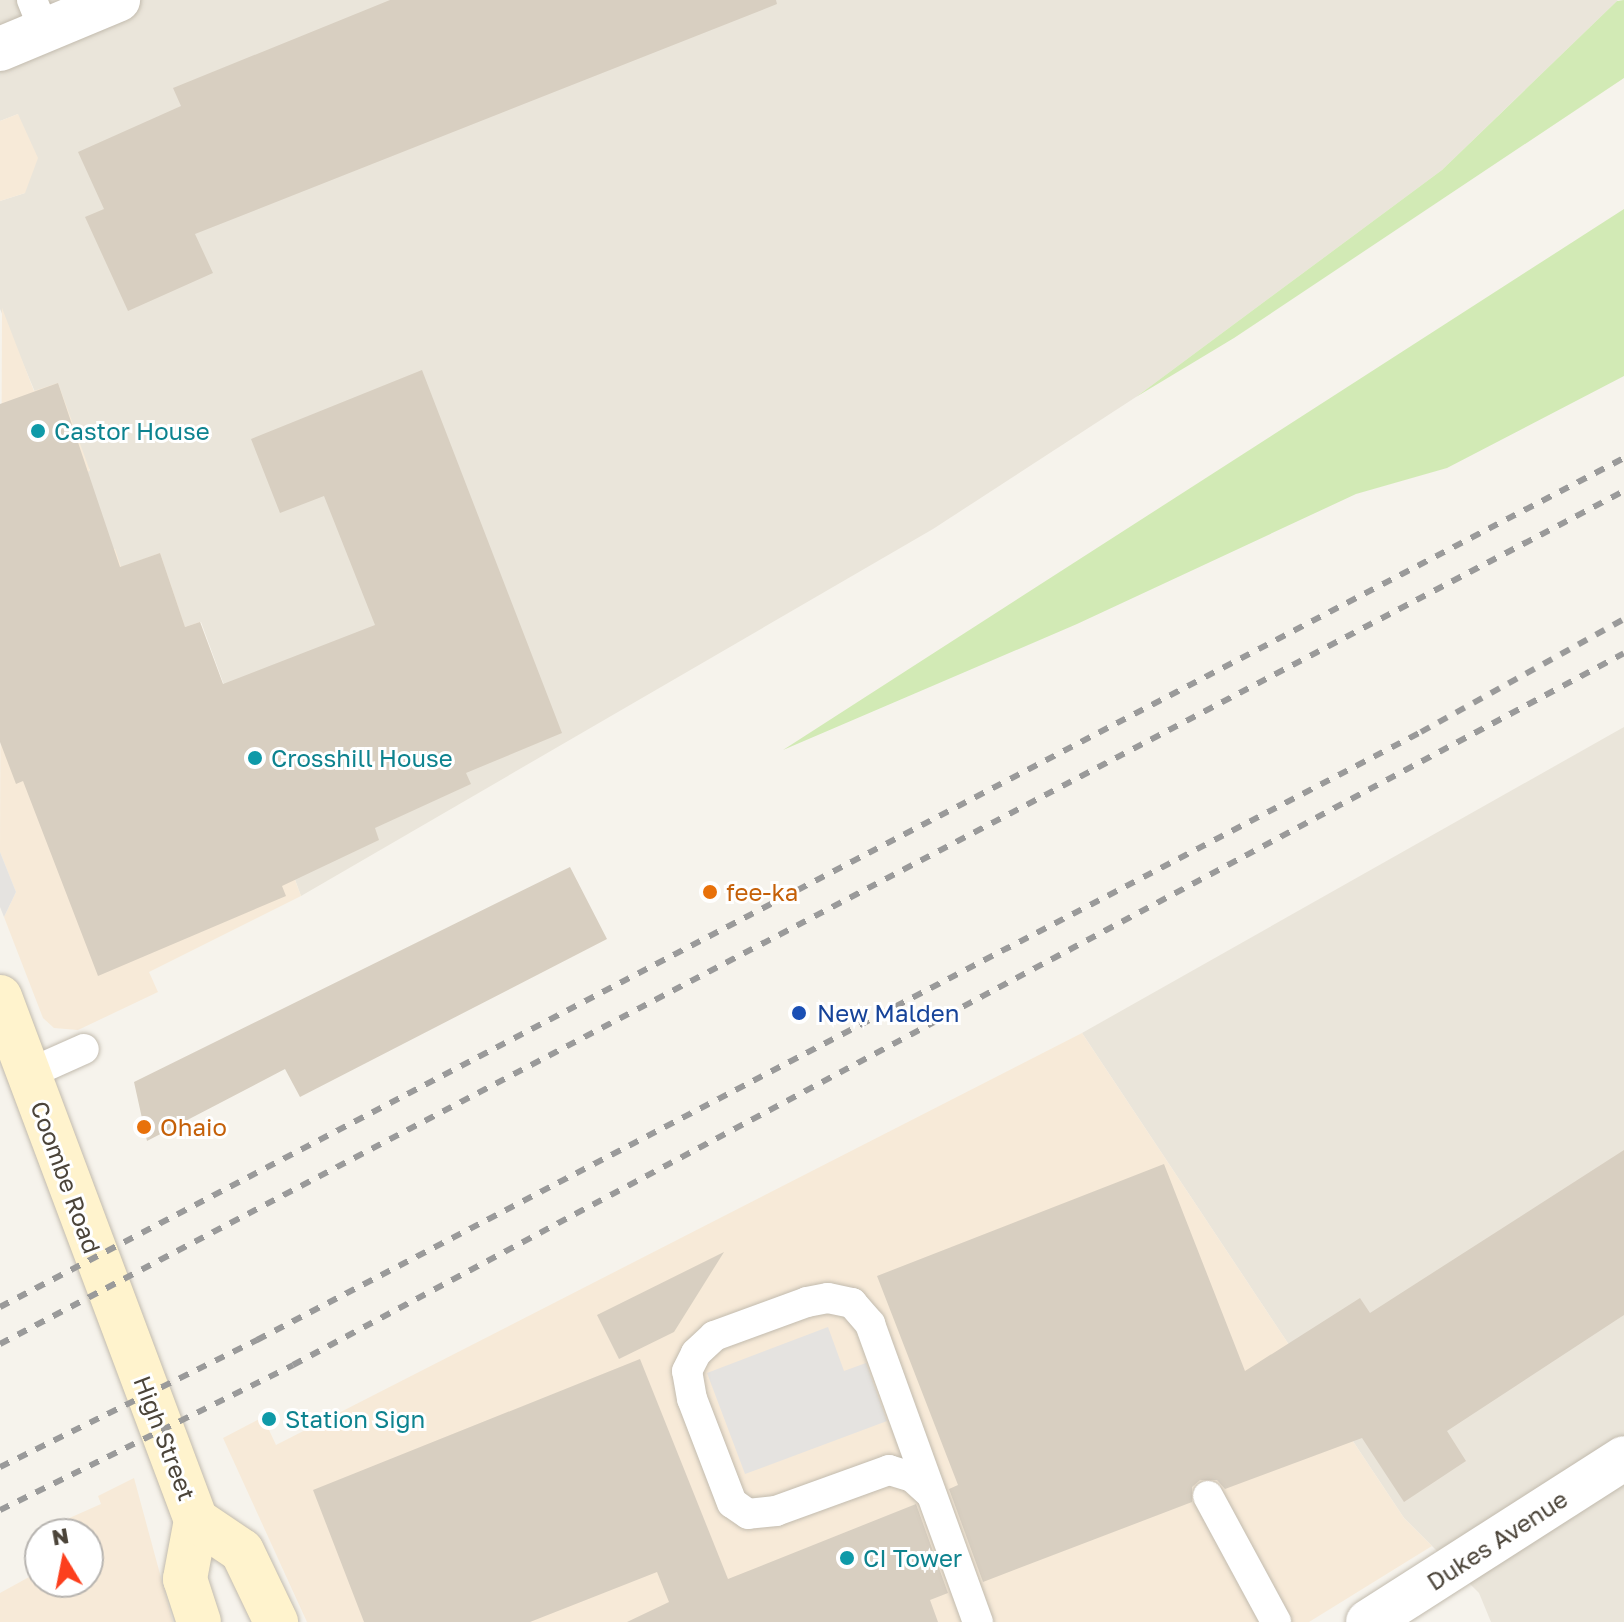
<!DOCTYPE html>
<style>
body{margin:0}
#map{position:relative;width:1624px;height:1622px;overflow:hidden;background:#f6f3ec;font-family:"Golos Text",sans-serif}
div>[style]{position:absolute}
.residential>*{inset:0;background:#eae5da}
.commercial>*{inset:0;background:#f7ead8}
.green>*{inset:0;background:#d2eab5}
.parking>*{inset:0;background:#e5e3e0}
.building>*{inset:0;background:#d8cfc1}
.roads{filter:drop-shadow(0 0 2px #c2bbae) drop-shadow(0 0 2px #c2bbae)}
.lane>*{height:30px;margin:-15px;padding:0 15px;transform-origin:15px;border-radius:15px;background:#fff}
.street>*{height:44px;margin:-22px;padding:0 22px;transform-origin:22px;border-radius:22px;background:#fff}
.secondary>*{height:44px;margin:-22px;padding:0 22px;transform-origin:22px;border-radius:22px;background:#fff3cd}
.rail>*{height:6px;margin-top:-3px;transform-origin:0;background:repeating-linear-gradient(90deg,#9a9a9a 0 10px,transparent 0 20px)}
.dots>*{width:22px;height:22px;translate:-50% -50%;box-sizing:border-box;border:4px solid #fff;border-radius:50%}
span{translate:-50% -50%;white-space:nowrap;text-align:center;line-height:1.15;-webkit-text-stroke:6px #fff;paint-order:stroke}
.culture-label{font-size:24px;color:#0d838f}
.left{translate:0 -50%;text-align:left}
.food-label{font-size:24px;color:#c56008}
.transit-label{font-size:24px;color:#164399}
.street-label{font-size:24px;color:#4b4439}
.north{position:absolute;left:24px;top:1518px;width:80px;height:80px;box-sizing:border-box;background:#fff;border:2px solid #b7b4b0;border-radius:50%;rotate:350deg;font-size:22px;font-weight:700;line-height:32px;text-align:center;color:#4b4439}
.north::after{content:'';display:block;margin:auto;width:28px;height:36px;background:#fc3f1d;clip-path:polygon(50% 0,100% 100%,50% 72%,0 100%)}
</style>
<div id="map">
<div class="residential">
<i style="clip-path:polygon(0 0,1618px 0,1442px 170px,1136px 397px,933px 529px,301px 896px,201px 622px,185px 627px,106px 553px,77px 475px,90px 470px,35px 392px,0 309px,0 201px,25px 193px,18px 114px,0 121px)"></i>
<i style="clip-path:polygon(1624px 727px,1624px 1622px,1491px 1622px,1479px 1593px,1404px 1518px,1082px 1033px)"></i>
</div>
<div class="commercial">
<i style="clip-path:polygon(18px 114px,38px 158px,25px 193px,0 201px,0 121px)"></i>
<i style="clip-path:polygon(2px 308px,34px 391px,58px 383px,90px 471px,77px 475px,106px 552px,115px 549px,121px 567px,160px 553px,185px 627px,200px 622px,301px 896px,149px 972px,158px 992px,78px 1030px,54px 1028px,43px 1018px,4px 917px,16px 892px,0 852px)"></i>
<i style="clip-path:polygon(1082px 1033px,1404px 1518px,1432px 1546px,1309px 1622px,307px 1622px,223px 1438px,263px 1417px,276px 1445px)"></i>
<i style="clip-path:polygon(134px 1478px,173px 1622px,0 1622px,0 1593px,40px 1571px,40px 1582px,88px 1582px,88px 1534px,50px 1534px,47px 1528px,101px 1504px,98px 1496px)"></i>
</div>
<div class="green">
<i style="clip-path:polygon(1624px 0,1624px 78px,1234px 338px,1136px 397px,1442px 170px,1617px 1px)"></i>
<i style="clip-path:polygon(1624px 209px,1624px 376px,1447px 468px,1356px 494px,1077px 624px,783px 750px)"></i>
</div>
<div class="parking">
<i style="clip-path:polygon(0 852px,16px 892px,4px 917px,0 907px)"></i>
<i style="clip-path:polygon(828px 1327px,844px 1371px,866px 1363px,887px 1421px,745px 1474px,707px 1373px)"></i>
</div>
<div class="building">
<i style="clip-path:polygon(390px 0,776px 0,777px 4px,195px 234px,213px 273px,128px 311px,85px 217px,104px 209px,78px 152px,181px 106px,173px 88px)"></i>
<i style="clip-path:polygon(422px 370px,562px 733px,466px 773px,471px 784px,375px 828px,379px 840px,282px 886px,286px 896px,98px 976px,23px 781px,16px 784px,0 742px,0 404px,58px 383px,120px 567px,160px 553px,185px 627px,200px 622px,223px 684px,375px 625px,324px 496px,280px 513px,251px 439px)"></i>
<i style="clip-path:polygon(570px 867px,607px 939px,300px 1097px,285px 1069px,147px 1141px,134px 1082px)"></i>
<i style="clip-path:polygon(1624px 1150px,1624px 1315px,1447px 1431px,1466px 1461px,1404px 1502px,1362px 1438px,1225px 1489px,1217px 1480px,1200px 1480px,1192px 1487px,1192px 1502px,983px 1582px,949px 1489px,958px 1485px,877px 1276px,1164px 1164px,1245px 1371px,1360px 1298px,1370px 1313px)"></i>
<i style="clip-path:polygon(724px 1252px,674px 1332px,619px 1359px,597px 1315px)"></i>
<i style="clip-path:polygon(640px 1359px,728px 1579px,916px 1504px,948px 1593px,930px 1600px,938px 1622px,627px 1622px,669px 1602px,657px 1572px,530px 1622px,364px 1622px,313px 1490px)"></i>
</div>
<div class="roads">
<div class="lane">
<i style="left:32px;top:0;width:31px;rotate:68deg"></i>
<i style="left:28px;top:1074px;width:61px;rotate:-24.1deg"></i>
<i style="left:930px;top:1493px;width:24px;rotate:-138deg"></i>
<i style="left:912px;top:1477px;width:24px;rotate:-163deg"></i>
<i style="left:889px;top:1470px;width:120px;rotate:160.1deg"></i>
<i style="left:776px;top:1511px;width:28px;rotate:174deg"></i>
<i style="left:748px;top:1514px;width:19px;rotate:-145deg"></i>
<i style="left:732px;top:1503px;width:111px;rotate:-111deg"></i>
<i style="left:692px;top:1399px;width:28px;rotate:-100deg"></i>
<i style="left:687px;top:1371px;width:20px;rotate:-63deg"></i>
<i style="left:696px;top:1353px;width:25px;rotate:-43deg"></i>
<i style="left:714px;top:1336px;width:99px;rotate:-20.1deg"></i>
<i style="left:807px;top:1302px;width:21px;rotate:-11deg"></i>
<i style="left:828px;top:1298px;width:25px;rotate:12deg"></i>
<i style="left:852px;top:1303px;width:28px;rotate:49deg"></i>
<i style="left:870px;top:1324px;width:317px;rotate:70.1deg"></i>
<i style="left:1208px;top:1496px;width:143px;rotate:61.6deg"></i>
</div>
<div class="street">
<i style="left:0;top:49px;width:128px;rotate:-22.6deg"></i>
<i style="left:1368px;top:1622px;width:304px;rotate:-32.6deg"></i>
</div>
<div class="secondary">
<i style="left:0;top:997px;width:559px;rotate:69.46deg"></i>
<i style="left:196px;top:1520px;width:60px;rotate:100.6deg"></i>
<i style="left:185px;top:1579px;width:45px;rotate:72deg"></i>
<i style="left:196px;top:1520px;width:55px;rotate:34deg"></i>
<i style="left:242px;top:1551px;width:79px;rotate:64.4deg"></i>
</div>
</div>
<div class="rail">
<i style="left:0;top:1307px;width:1833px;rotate:-27.6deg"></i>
<i style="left:0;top:1344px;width:1834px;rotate:-27.71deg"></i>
<i style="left:0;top:1467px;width:287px;rotate:-26.3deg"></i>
<i style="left:257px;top:1340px;width:1313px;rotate:-27.58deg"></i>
<i style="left:1421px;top:732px;width:232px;rotate:-29.1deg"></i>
<i style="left:0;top:1510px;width:327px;rotate:-26.3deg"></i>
<i style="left:293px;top:1365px;width:1509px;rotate:-28.14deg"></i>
</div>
<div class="dots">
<i style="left:38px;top:431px;background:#0f9aa8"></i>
<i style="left:255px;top:758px;background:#0f9aa8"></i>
<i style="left:710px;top:892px;background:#e8710a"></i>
<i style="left:799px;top:1013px;background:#1a4fb4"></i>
<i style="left:144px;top:1127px;background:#e8710a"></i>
<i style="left:269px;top:1419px;background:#0f9aa8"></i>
<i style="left:847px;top:1558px;background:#0f9aa8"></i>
</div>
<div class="culture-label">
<span class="left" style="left:54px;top:431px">Castor House</span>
<span class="left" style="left:271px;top:758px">Crosshill House</span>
<span class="left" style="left:285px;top:1419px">Station Sign</span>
<span class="left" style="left:863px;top:1558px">CI Tower</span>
</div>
<div class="food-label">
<span class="left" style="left:726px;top:892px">fee-ka</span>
<span class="left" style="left:160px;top:1127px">Ohaio</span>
</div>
<div class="transit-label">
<span class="left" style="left:817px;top:1013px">New Malden</span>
</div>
<div class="street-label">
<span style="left:66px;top:1177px;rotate:70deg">Coombe Road</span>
<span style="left:165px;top:1438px;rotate:69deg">High Street</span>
<span style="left:1497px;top:1540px;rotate:-33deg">Dukes Avenue</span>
</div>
<div class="north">N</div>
</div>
